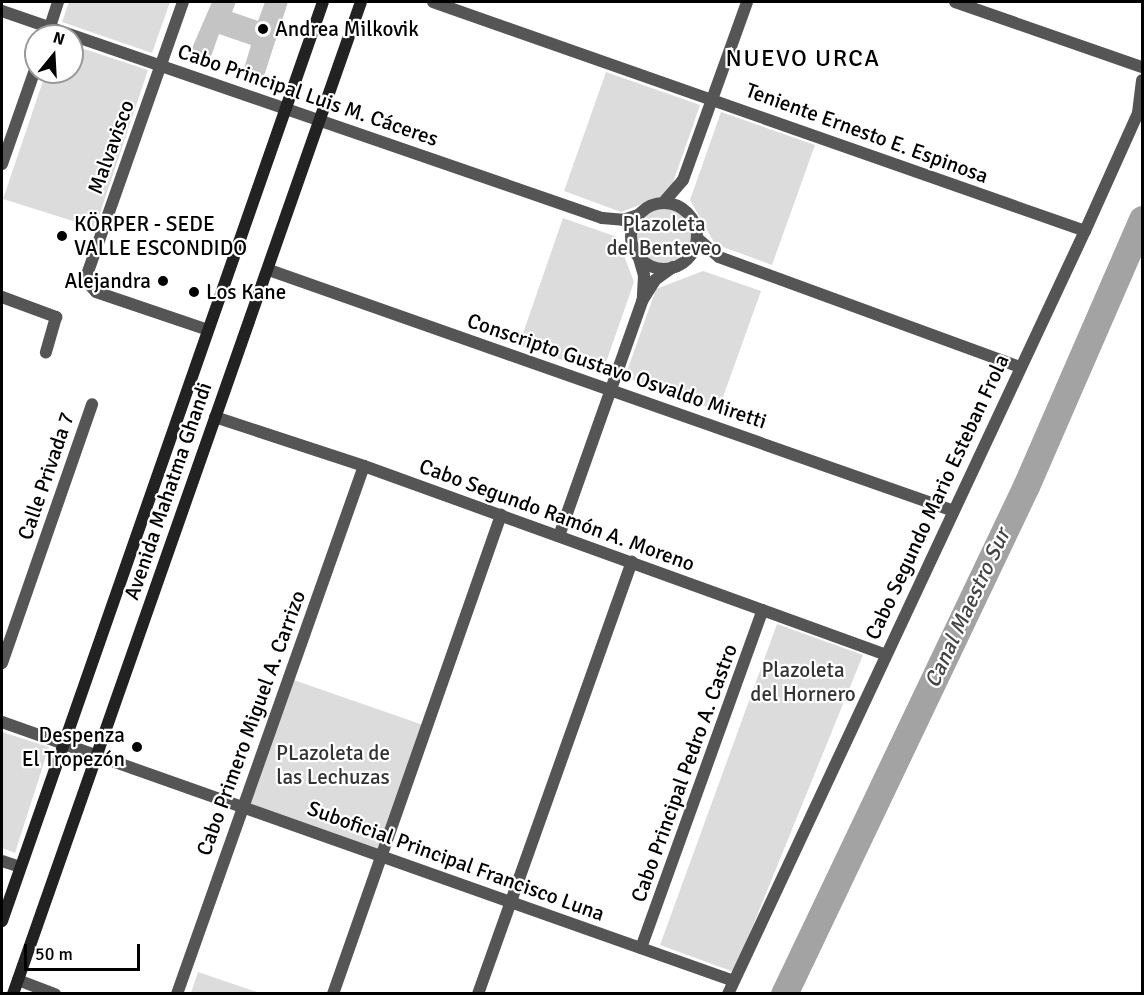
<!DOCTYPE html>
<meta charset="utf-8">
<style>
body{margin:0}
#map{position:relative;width:1144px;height:995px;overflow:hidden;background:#fff;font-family:Signika,sans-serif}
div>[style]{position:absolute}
.green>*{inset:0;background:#dcdcdc}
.round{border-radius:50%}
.river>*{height:27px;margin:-13.5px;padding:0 13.5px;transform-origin:13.5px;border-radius:13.5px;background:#a3a3a3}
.building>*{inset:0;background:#c4c4c4}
.minor>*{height:12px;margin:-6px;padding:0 6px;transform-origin:6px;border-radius:6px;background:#555}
.minor>.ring{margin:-6px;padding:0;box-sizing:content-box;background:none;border:12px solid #555;border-radius:50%}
.secondary>*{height:12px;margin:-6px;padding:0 6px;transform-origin:6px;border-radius:6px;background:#222}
.dots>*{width:16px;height:16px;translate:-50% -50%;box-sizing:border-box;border:3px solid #fff;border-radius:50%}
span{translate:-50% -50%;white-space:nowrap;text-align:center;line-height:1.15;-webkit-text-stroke:4.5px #fff;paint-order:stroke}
.poi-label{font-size:21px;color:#000}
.left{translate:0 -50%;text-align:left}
.right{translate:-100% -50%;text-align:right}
.street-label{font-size:21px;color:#000}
.park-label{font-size:21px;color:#333}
.water-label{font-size:22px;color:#444;font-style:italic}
.quarter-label{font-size:24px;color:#000;letter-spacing:1.5px}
.frame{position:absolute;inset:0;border:3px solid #000;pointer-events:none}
.north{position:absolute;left:24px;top:24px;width:60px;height:60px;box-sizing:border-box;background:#fff;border:2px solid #999;border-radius:50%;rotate:18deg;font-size:16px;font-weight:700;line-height:24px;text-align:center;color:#000}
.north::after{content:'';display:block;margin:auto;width:21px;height:27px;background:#000;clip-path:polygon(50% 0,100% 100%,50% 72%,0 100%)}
.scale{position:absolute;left:24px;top:944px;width:116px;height:27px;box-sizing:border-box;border:3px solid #000;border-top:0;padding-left:8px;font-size:18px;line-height:21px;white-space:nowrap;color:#000;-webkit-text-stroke:4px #fff;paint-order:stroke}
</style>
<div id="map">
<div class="green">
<i style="clip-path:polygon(69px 2px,170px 2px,152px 53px,62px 22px)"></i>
<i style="clip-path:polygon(72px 45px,148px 70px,95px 228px,3px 199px,46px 72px,72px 72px)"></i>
<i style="clip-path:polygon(606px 72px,700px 105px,669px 194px,621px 212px,564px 191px)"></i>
<i style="clip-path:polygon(721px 112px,815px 145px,772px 265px,715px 244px,690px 200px)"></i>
<i class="round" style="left:632px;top:204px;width:64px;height:64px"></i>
<i style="clip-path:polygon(563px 218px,617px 237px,634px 282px,602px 374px,519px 345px)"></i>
<i style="clip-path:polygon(703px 271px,761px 291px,718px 411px,625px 377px,656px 289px)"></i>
<i style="clip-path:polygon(777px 624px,863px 655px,734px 972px,660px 945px)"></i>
<i style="clip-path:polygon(288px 678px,426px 726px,382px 856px,242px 805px)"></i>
<i style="clip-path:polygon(2px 732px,49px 747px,15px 853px,2px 848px)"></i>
<i style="clip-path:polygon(198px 972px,260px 993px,191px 993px)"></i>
</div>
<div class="river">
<i style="left:784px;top:994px;width:563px;rotate:-64.53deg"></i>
<i style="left:1026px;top:486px;width:291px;rotate:-66.5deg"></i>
</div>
<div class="building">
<i style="clip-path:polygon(212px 2px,236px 2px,232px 12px,258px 21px,265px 2px,288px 2px,263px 79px,243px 72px,251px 45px,219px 34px,209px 62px,189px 55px)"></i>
</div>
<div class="minor">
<i style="left:183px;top:2px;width:295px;rotate:109.4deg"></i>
<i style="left:85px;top:280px;width:16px;rotate:47deg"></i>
<i style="left:96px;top:292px;width:118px;rotate:18.7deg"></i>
<i style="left:433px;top:2px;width:691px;rotate:19.35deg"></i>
<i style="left:955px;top:2px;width:198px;rotate:19.2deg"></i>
<i style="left:2px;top:11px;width:635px;rotate:19.03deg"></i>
<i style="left:602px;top:218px;width:21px;rotate:5deg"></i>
<i style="left:623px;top:220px;width:16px;rotate:-18deg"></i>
<i style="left:47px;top:36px;width:36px;rotate:-72deg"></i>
<i style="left:2px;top:164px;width:103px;rotate:-70.7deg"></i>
<i style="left:663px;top:203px;width:30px;rotate:-49deg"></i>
<i style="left:683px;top:180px;width:189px;rotate:-70.2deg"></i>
<i class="ring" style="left:631px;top:203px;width:54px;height:54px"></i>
<i style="left:697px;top:238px;width:29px;rotate:41deg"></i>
<i style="left:719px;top:257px;width:320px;rotate:20.1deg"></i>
<i style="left:639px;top:258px;width:18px;rotate:74deg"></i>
<i style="left:644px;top:275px;width:22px;rotate:93deg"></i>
<i style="left:269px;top:270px;width:723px;rotate:19.39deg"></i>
<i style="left:2px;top:297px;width:58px;rotate:20.3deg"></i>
<i style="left:56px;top:317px;width:37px;rotate:106deg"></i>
<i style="left:215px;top:417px;width:157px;rotate:18.2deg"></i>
<i style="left:364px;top:466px;width:553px;rotate:19.88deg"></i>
<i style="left:559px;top:536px;width:249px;rotate:-70.5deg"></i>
<i style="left:642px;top:301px;width:25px;rotate:-58deg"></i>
<i style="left:655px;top:280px;width:22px;rotate:-36deg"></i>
<i style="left:2px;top:663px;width:274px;rotate:-70.8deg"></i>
<i style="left:2px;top:722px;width:776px;rotate:19.49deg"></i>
<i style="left:2px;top:861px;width:19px;rotate:18deg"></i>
<i style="left:641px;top:948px;width:359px;rotate:-70.2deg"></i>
<i style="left:18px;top:980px;width:40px;rotate:21deg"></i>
<i style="left:177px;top:994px;width:560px;rotate:-70.5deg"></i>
<i style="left:333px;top:994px;width:508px;rotate:-70.67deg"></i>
<i style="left:478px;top:994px;width:459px;rotate:-70.4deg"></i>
<i style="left:728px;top:994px;width:842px;rotate:-64.93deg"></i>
<i style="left:1085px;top:231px;width:129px;rotate:-65.8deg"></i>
<i style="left:1138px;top:113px;width:33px;rotate:-83deg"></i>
</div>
<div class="secondary">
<i style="left:2px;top:921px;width:973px;rotate:-70.75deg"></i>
<i style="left:13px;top:994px;width:1051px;rotate:-70.67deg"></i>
</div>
<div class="dots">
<i style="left:263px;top:29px;background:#000"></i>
<i style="left:62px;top:236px;background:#000"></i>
<i style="left:163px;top:281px;background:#000"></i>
<i style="left:194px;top:292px;background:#000"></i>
<i style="left:137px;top:747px;background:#000"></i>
</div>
<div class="poi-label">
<span class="left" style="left:275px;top:29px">Andrea Milkovik</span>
<span class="left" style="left:74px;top:236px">KÖRPER - SEDE<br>VALLE ESCONDIDO</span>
<span class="right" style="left:151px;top:281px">Alejandra</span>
<span class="left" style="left:206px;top:292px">Los Kane</span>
<span class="right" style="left:125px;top:747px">Despenza<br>El Tropezón</span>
</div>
<div class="street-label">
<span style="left:308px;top:95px;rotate:19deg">Cabo Principal Luis M. Cáceres</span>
<span style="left:867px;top:133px;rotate:20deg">Teniente Ernesto E. Espinosa</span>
<span style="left:111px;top:147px;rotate:-70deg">Malvavisco</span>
<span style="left:617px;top:371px;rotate:19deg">Conscripto Gustavo Osvaldo Miretti</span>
<span style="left:46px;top:476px;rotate:-71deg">Calle Privada 7</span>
<span style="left:168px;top:491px;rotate:-71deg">Avenida Mahatma Ghandi</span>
<span style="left:937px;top:497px;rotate:-65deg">Cabo Segundo Mario Esteban Frola</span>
<span style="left:557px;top:515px;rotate:20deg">Cabo Segundo Ramón A. Moreno</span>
<span style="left:251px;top:723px;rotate:-70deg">Cabo Primero Miguel A. Carrizo</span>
<span style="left:684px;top:773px;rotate:-70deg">Cabo Principal Pedro A. Castro</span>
<span style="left:456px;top:861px;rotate:20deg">Suboficial Principal Francisco Luna</span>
</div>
<div class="park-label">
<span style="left:664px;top:236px">Plazoleta<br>del Benteveo</span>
<span style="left:803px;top:682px">Plazoleta<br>del Hornero</span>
<span style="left:333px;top:765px">PLazoleta de<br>las Lechuzas</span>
</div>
<div class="water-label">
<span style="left:967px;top:608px;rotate:-65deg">Canal Maestro Sur</span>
</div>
<div class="quarter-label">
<span style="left:803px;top:59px">NUEVO URCA</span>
</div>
<div class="frame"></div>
<div class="north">N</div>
<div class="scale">50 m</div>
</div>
